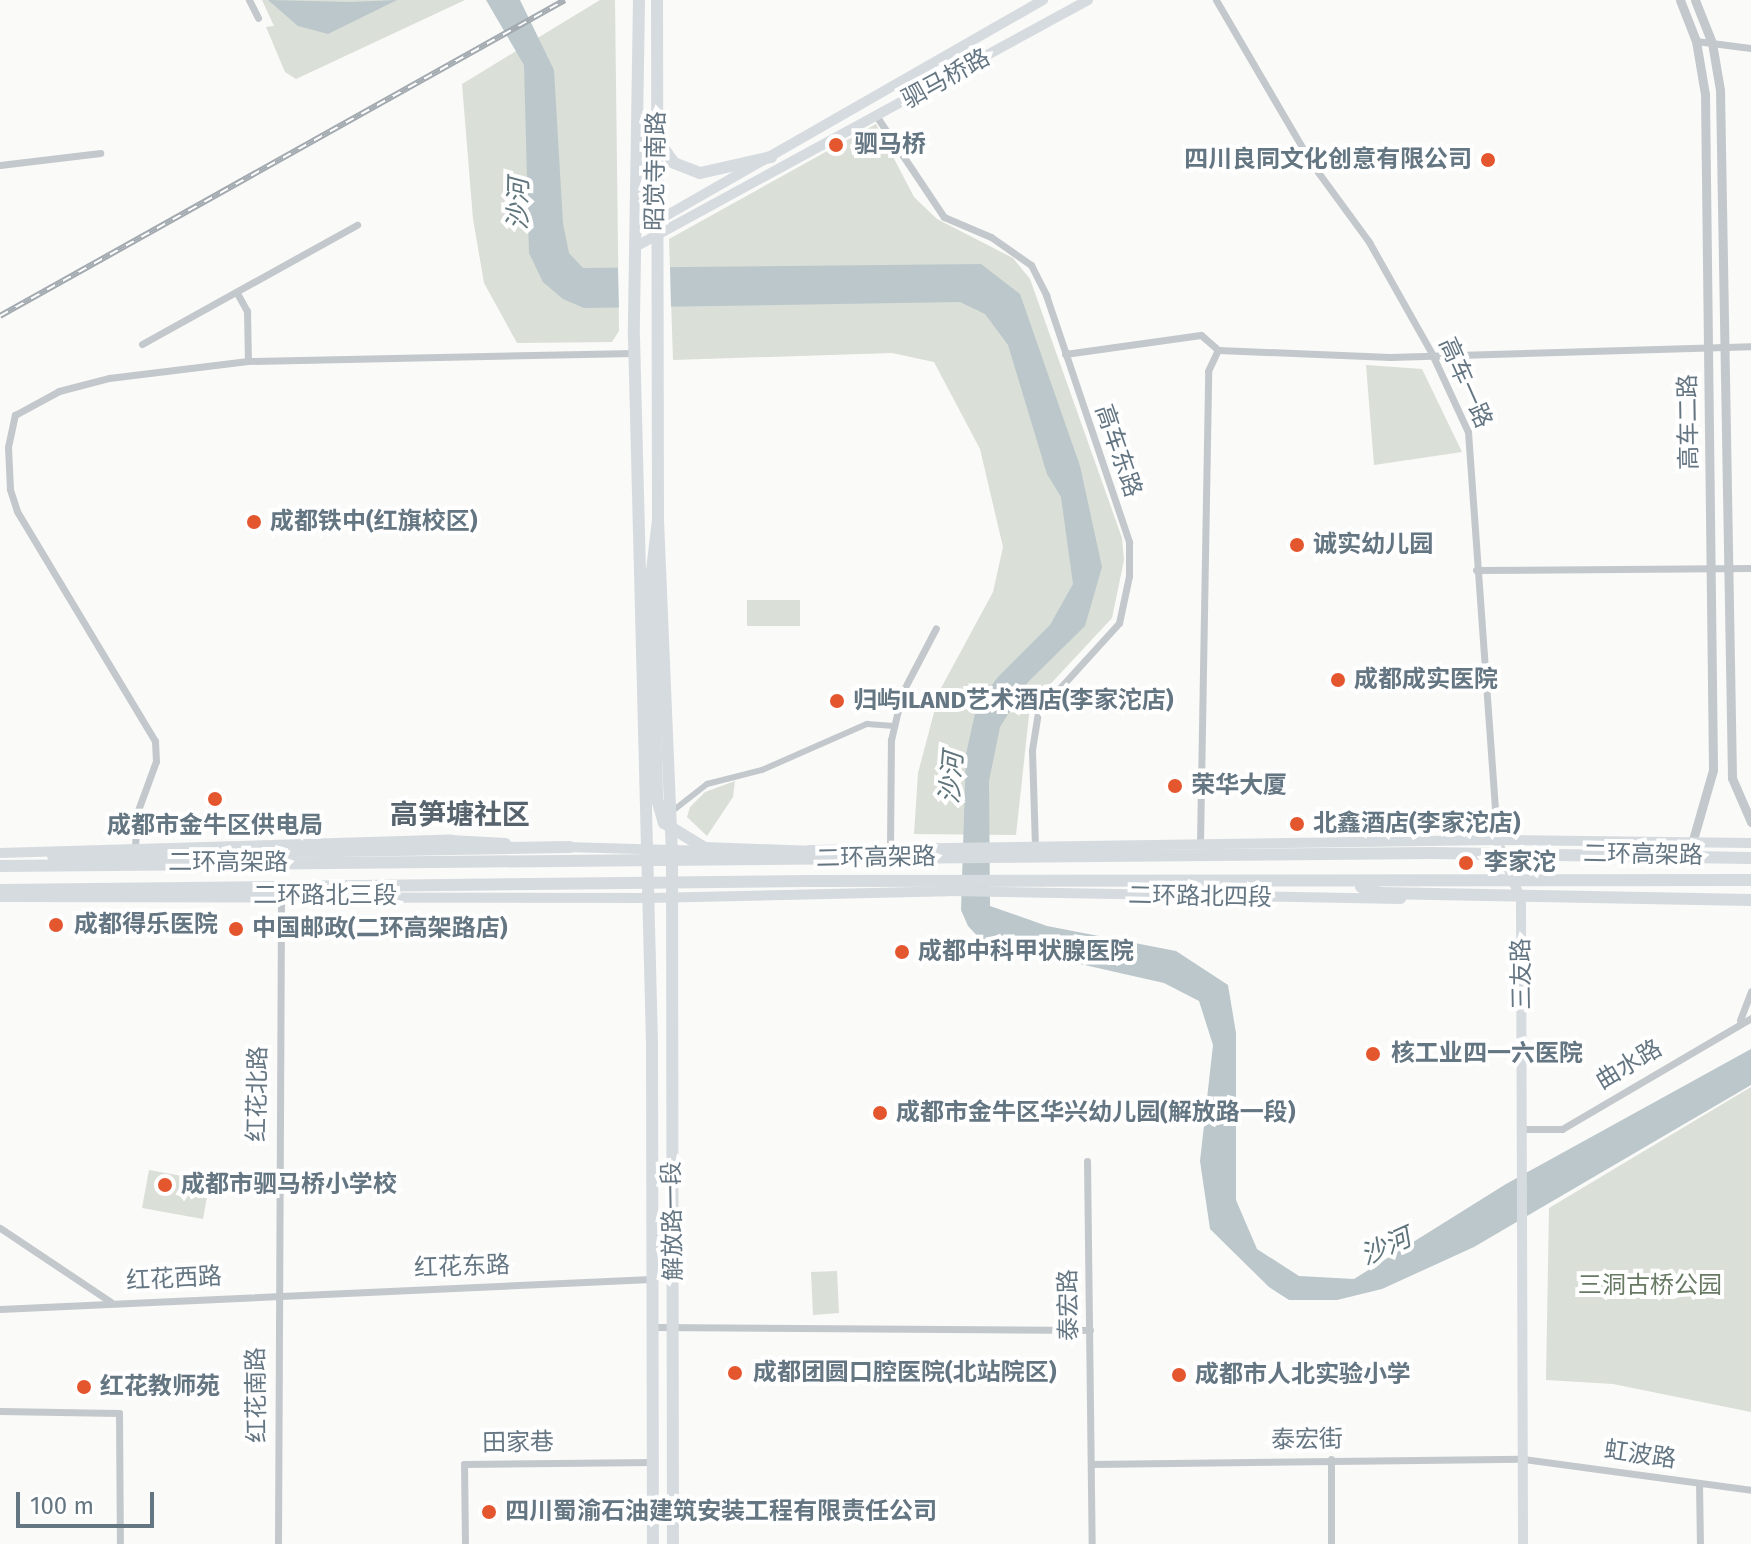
<!DOCTYPE html>
<meta charset="utf-8">
<style>
body{margin:0}
#map{position:relative;width:1751px;height:1544px;overflow:hidden;background:#fafaf8;font-family:"Fira Sans","Noto Sans SC",sans-serif}
div>[style]{position:absolute}
.green>*{inset:0;background:#dadfd7}
.water>*{inset:0;background:#bbc7cb}
.pier>*{inset:0;background:#fafaf8}
.pedestrian>*{height:6px;margin:-3px;padding:0 3px;transform-origin:3px;border-radius:3px;background:#c3c8cc}
.minor>*{height:7px;margin:-3.5px;padding:0 3.5px;transform-origin:3.5px;border-radius:3.5px;background:#c3c8cc}
.tertiary>*{height:9px;margin:-4.5px;padding:0 4.5px;transform-origin:4.5px;border-radius:4.5px;background:#c3c8cc}
.secondary>*{height:10px;margin:-5px;padding:0 5px;transform-origin:5px;border-radius:5px;background:#d6dbdf}
.primary>*{height:12px;margin:-6px;padding:0 6px;transform-origin:6px;border-radius:6px;background:#d6dbdf}
.trunk>*{height:12px;margin:-6px;padding:0 6px;transform-origin:6px;border-radius:6px;background:#d6dbdf}
.rail>*{height:6px;margin-top:-3px;transform-origin:0;background:repeating-linear-gradient(90deg,#fff 0 9px,#a2aab0 0 18px);box-sizing:border-box;border-block:2px solid #a2aab0}
.dots>*{width:22px;height:22px;translate:-50% -50%;box-sizing:border-box;border:4px solid #fff;border-radius:50%}
span{translate:-50% -50%;white-space:nowrap;text-align:center;line-height:1.15;-webkit-text-stroke:8px #fff;paint-order:stroke}
.street-label{font-size:24px;color:#657683}
.poi-label{font-size:24px;color:#657683;font-weight:700}
.left{translate:0 -50%;text-align:left}
.right{translate:-100% -50%;text-align:right}
.park-label{font-size:24px;color:#687a64}
.water-label{font-size:26px;color:#60757c;font-style:italic}
.quarter-label{font-size:28px;color:#57646e;font-weight:700}
.scale{position:absolute;left:16px;top:1492px;width:138px;height:36px;box-sizing:border-box;border:4px solid #657683;border-top:0;padding-left:10px;font-size:24px;line-height:28px;white-space:nowrap;color:#657683;-webkit-text-stroke:6px #fff;paint-order:stroke}
</style>
<div id="map">
<div class="green">
<i style="clip-path:polygon(262px 0,465px 0,296px 79px,285px 72px,266px 27px,274px 26px)"></i>
<i style="clip-path:polygon(600px 0,615px 0,619px 331px,612px 342px,517px 343px,484px 283px,473px 219px,462px 84px)"></i>
<i style="clip-path:polygon(876px 124px,914px 197px,937px 219px,1013px 258px,1030px 279px,1122px 538px,1124px 560px,1112px 618px,1030px 706px,1016px 835px,914px 834px,918px 773px,940px 690px,993px 592px,1003px 547px,980px 449px,934px 362px,892px 353px,673px 360px,669px 239px)"></i>
<i style="clip-path:polygon(1366px 365px,1422px 369px,1462px 452px,1374px 465px)"></i>
<i style="clip-path:polygon(747px 600px,800px 600px,800px 626px,747px 626px)"></i>
<i style="clip-path:polygon(735px 781px,733px 797px,707px 836px,687px 817px,690px 807px,705px 792px)"></i>
<i style="clip-path:polygon(1751px 1087px,1751px 1412px,1613px 1384px,1546px 1380px,1549px 1208px)"></i>
<i style="clip-path:polygon(149px 1170px,210px 1181px,203px 1219px,142px 1208px)"></i>
<i style="clip-path:polygon(837px 1271px,839px 1313px,813px 1315px,811px 1272px)"></i>
</div>
<div class="water">
<i style="clip-path:polygon(268px 0,350px 2px,397px 0,328px 34px,298px 26px)"></i>
<i style="clip-path:polygon(486px 0,520px 0,554px 70px,563px 224px,569px 253px,583px 268px,981px 264px,1020px 294px,1080px 466px,1102px 567px,1085px 626px,1028px 682px,1000px 727px,989px 781px,990px 906px,1047px 926px,1176px 951px,1228px 985px,1236px 1033px,1236px 1200px,1257px 1249px,1299px 1276px,1354px 1279px,1506px 1184px,1751px 1049px,1751px 1085px,1474px 1247px,1382px 1289px,1337px 1300px,1289px 1300px,1269px 1287px,1210px 1229px,1200px 1161px,1213px 1045px,1199px 1001px,1164px 983px,983px 942px,968px 926px,961px 910px,966px 754px,976px 709px,997px 678px,1050px 625px,1073px 584px,1061px 497px,1047px 474px,1008px 345px,985px 314px,960px 302px,584px 308px,563px 299px,543px 282px,529px 253px,524px 65px)"></i>
</div>
<div class="pier">
<i style="clip-path:polygon(670px 266px,671px 309px,619px 310px,618px 267px)"></i>
</div>
<div class="pedestrian">
<i style="left:670px;top:813px;width:47px;rotate:-38.1deg"></i>
<i style="left:707px;top:784px;width:57px;rotate:-14.3deg"></i>
<i style="left:762px;top:770px;width:115px;rotate:-23.7deg"></i>
<i style="left:867px;top:724px;width:27px;rotate:4deg"></i>
</div>
<div class="minor">
<i style="left:249px;top:0;width:20px;rotate:63deg"></i>
<i style="left:1216px;top:0;width:190px;rotate:59.7deg"></i>
<i style="left:1312px;top:164px;width:97px;rotate:53.8deg"></i>
<i style="left:1369px;top:242px;width:129px;rotate:60.6deg"></i>
<i style="left:1432px;top:354px;width:86px;rotate:65.2deg"></i>
<i style="left:1468px;top:432px;width:409px;rotate:85.9deg"></i>
<i style="left:1696px;top:41px;width:55px;rotate:7.3deg"></i>
<i style="left:877px;top:117px;width:120px;rotate:56.2deg"></i>
<i style="left:944px;top:217px;width:51px;rotate:23.1deg"></i>
<i style="left:991px;top:237px;width:49px;rotate:35deg"></i>
<i style="left:1031px;top:265px;width:34px;rotate:63deg"></i>
<i style="left:1046px;top:295px;width:261px;rotate:71.4deg"></i>
<i style="left:1129px;top:542px;width:34px;rotate:90deg"></i>
<i style="left:1129px;top:576px;width:48px;rotate:102deg"></i>
<i style="left:1119px;top:623px;width:120px;rotate:132.3deg"></i>
<i style="left:1038px;top:712px;width:39px;rotate:99deg"></i>
<i style="left:1032px;top:751px;width:94px;rotate:88.2deg"></i>
<i style="left:0;top:165px;width:101px;rotate:-6.8deg"></i>
<i style="left:237px;top:293px;width:21px;rotate:61deg"></i>
<i style="left:247px;top:311px;width:50px;rotate:88.9deg"></i>
<i style="left:142px;top:344px;width:246px;rotate:-29deg"></i>
<i style="left:1065px;top:354px;width:137px;rotate:-8deg"></i>
<i style="left:1201px;top:335px;width:23px;rotate:41deg"></i>
<i style="left:1218px;top:350px;width:172px;rotate:2.3deg"></i>
<i style="left:1390px;top:357px;width:361px;rotate:-1.7deg"></i>
<i style="left:1476px;top:570px;width:275px;rotate:-0.4deg"></i>
<i style="left:1200px;top:843px;width:472px;rotate:-89deg"></i>
<i style="left:1208px;top:371px;width:23px;rotate:-65deg"></i>
<i style="left:135px;top:848px;width:35px;rotate:-87deg"></i>
<i style="left:137px;top:813px;width:55px;rotate:-69.9deg"></i>
<i style="left:156px;top:761px;width:20px;rotate:-93deg"></i>
<i style="left:155px;top:741px;width:268px;rotate:-121deg"></i>
<i style="left:17px;top:511px;width:23px;rotate:-108deg"></i>
<i style="left:10px;top:489px;width:42px;rotate:-92.7deg"></i>
<i style="left:8px;top:447px;width:33px;rotate:-78deg"></i>
<i style="left:15px;top:415px;width:50px;rotate:-28.6deg"></i>
<i style="left:59px;top:391px;width:52px;rotate:-14.6deg"></i>
<i style="left:109px;top:378px;width:140px;rotate:-7deg"></i>
<i style="left:248px;top:361px;width:386px;rotate:-1.2deg"></i>
<i style="left:890px;top:849px;width:109px;rotate:-89.5deg"></i>
<i style="left:891px;top:740px;width:48px;rotate:-76.8deg"></i>
<i style="left:902px;top:693px;width:73px;rotate:-62.4deg"></i>
<i style="left:1740px;top:1020px;width:31px;rotate:-69deg"></i>
<i style="left:1523px;top:1129px;width:39px"></i>
<i style="left:1562px;top:1129px;width:219px;rotate:-30.4deg"></i>
<i style="left:1087px;top:1161px;width:383px;rotate:89.3deg"></i>
<i style="left:0;top:1228px;width:133px;rotate:33.7deg"></i>
<i style="left:0;top:1309px;width:652px;rotate:-2.64deg"></i>
<i style="left:652px;top:1327px;width:438px;rotate:0.4deg"></i>
<i style="left:0;top:1411px;width:119px;rotate:1deg"></i>
<i style="left:119px;top:1413px;width:131px;rotate:89.6deg"></i>
<i style="left:1331px;top:1459px;width:85px;rotate:90deg"></i>
<i style="left:1091px;top:1464px;width:432px;rotate:-0.7deg"></i>
<i style="left:1523px;top:1459px;width:230px;rotate:7.7deg"></i>
<i style="left:1699px;top:1483px;width:61px;rotate:89.1deg"></i>
<i style="left:278px;top:1544px;width:648px;rotate:-89.73deg"></i>
<i style="left:465px;top:1544px;width:80px;rotate:-90.7deg"></i>
<i style="left:464px;top:1464px;width:188px;rotate:-0.6deg"></i>
</div>
<div class="tertiary">
<i style="left:1680px;top:0;width:44px;rotate:68.7deg"></i>
<i style="left:1696px;top:41px;width:54px;rotate:80.4deg"></i>
<i style="left:1705px;top:94px;width:676px;rotate:89.32deg"></i>
<i style="left:1713px;top:770px;width:76px;rotate:106deg"></i>
<i style="left:1695px;top:0;width:46px;rotate:68.4deg"></i>
<i style="left:1712px;top:43px;width:48px;rotate:80.3deg"></i>
<i style="left:1720px;top:90px;width:688px;rotate:89deg"></i>
<i style="left:1732px;top:778px;width:48px;rotate:66.6deg"></i>
</div>
<div class="secondary">
<i style="left:635px;top:228px;width:23px;rotate:-18deg"></i>
<i style="left:657px;top:221px;width:445px;rotate:-29.8deg"></i>
<i style="left:635px;top:247px;width:516px;rotate:-28.6deg"></i>
<i style="left:1497px;top:840px;width:65px;rotate:68.2deg"></i>
<i style="left:1521px;top:900px;width:644px;rotate:89.82deg"></i>
<i style="left:566px;top:847px;width:143px;rotate:1.6deg"></i>
<i style="left:809px;top:850px;width:688px;rotate:-0.83deg"></i>
<i style="left:1497px;top:840px;width:254px;rotate:0.7deg"></i>
<i style="left:0;top:853px;width:451px;rotate:-1.7deg"></i>
<i style="left:451px;top:840px;width:55px;rotate:3.1deg"></i>
<i style="left:0;top:897px;width:649px;rotate:0.09deg"></i>
<i style="left:649px;top:898px;width:299px;rotate:-1.3deg"></i>
<i style="left:948px;top:891px;width:453px;rotate:1deg"></i>
</div>
<div class="primary">
<i style="left:639px;top:0;width:337px;rotate:90.9deg"></i>
<i style="left:634px;top:337px;width:706px;rotate:88.54deg"></i>
<i style="left:652px;top:1043px;width:501px;rotate:89.89deg"></i>
<i style="left:657px;top:0;width:520px;rotate:89.89deg"></i>
<i style="left:658px;top:520px;width:331px;rotate:87.6deg"></i>
<i style="left:672px;top:851px;width:693px;rotate:89.92deg"></i>
<i style="left:658px;top:141px;width:27px;rotate:54deg"></i>
<i style="left:674px;top:163px;width:28px;rotate:21deg"></i>
<i style="left:700px;top:173px;width:73px;rotate:-12.7deg"></i>
</div>
<div class="trunk">
<i style="left:658px;top:520px;width:59px;rotate:96.8deg"></i>
<i style="left:651px;top:579px;width:220px;rotate:88.4deg"></i>
<i style="left:657px;top:799px;width:25px;rotate:74deg"></i>
<i style="left:664px;top:823px;width:48px;rotate:31.4deg"></i>
<i style="left:705px;top:848px;width:110px;rotate:2.1deg"></i>
<i style="left:53px;top:856px;width:517px;rotate:-1deg"></i>
<i style="left:0;top:866px;width:1432px;rotate:-0.52deg"></i>
<i style="left:1432px;top:853px;width:319px;rotate:0.9deg"></i>
<i style="left:1361px;top:887px;width:21px;rotate:17deg"></i>
<i style="left:1381px;top:893px;width:370px;rotate:1.1deg"></i>
<i style="left:0;top:890px;width:806px;rotate:-0.64deg"></i>
<i style="left:806px;top:881px;width:945px;rotate:-0.06deg"></i>
</div>
<div class="rail">
<i style="left:0;top:316px;width:647px;rotate:-29.22deg"></i>
</div>
<div class="dots">
<i style="left:836px;top:145px;background:#e4572e"></i>
<i style="left:1488px;top:160px;background:#e4572e"></i>
<i style="left:254px;top:522px;background:#e4572e"></i>
<i style="left:1297px;top:545px;background:#e4572e"></i>
<i style="left:1338px;top:680px;background:#e4572e"></i>
<i style="left:837px;top:701px;background:#e4572e"></i>
<i style="left:1175px;top:786px;background:#e4572e"></i>
<i style="left:215px;top:799px;background:#e4572e"></i>
<i style="left:1297px;top:824px;background:#e4572e"></i>
<i style="left:1466px;top:863px;background:#e4572e"></i>
<i style="left:56px;top:925px;background:#e4572e"></i>
<i style="left:236px;top:929px;background:#e4572e"></i>
<i style="left:902px;top:952px;background:#e4572e"></i>
<i style="left:1373px;top:1054px;background:#e4572e"></i>
<i style="left:880px;top:1113px;background:#e4572e"></i>
<i style="left:165px;top:1185px;background:#e4572e"></i>
<i style="left:735px;top:1373px;background:#e4572e"></i>
<i style="left:1179px;top:1375px;background:#e4572e"></i>
<i style="left:84px;top:1387px;background:#e4572e"></i>
<i style="left:489px;top:1512px;background:#e4572e"></i>
</div>
<div class="street-label">
<span style="left:946px;top:79px;rotate:-29deg">驷马桥路</span>
<span style="left:656px;top:171px;rotate:-89deg">昭觉寺南路</span>
<span style="left:1465px;top:383px;rotate:66deg">高车一路</span>
<span style="left:1689px;top:422px;rotate:-91deg">高车二路</span>
<span style="left:1118px;top:451px;rotate:71deg">高车东路</span>
<span style="left:1643px;top:855px;rotate:1deg">二环高架路</span>
<span style="left:876px;top:858px;rotate:-1deg">二环高架路</span>
<span style="left:228px;top:863px">二环高架路</span>
<span style="left:325px;top:896px">二环路北三段</span>
<span style="left:1200px;top:897px;rotate:1deg">二环路北四段</span>
<span style="left:1522px;top:974px;rotate:-91deg">三友路</span>
<span style="left:1629px;top:1065px;rotate:-31deg">曲水路</span>
<span style="left:258px;top:1094px;rotate:-89deg">红花北路</span>
<span style="left:673px;top:1221px;rotate:-91deg">解放路一段</span>
<span style="left:462px;top:1267px;rotate:-2deg">红花东路</span>
<span style="left:174px;top:1279px;rotate:-3deg">红花西路</span>
<span style="left:1069px;top:1305px;rotate:-91deg">泰宏路</span>
<span style="left:257px;top:1395px;rotate:-91deg">红花南路</span>
<span style="left:1307px;top:1440px;rotate:-1deg">泰宏街</span>
<span style="left:518px;top:1443px;rotate:-1deg">田家巷</span>
<span style="left:1640px;top:1455px;rotate:8deg">虹波路</span>
</div>
<div class="poi-label">
<span class="left" style="left:854px;top:145px">驷马桥</span>
<span class="right" style="left:1472px;top:160px">四川良同文化创意有限公司</span>
<span class="left" style="left:270px;top:522px">成都铁中(红旗校区)</span>
<span class="left" style="left:1313px;top:545px">诚实幼儿园</span>
<span class="left" style="left:1354px;top:680px">成都成实医院</span>
<span class="left" style="left:853px;top:701px">归屿ILAND艺术酒店(李家沱店)</span>
<span class="left" style="left:1191px;top:786px">荣华大厦</span>
<span class="left" style="left:1313px;top:824px">北鑫酒店(李家沱店)</span>
<span style="left:215px;top:826px">成都市金牛区供电局</span>
<span class="left" style="left:1484px;top:863px">李家沱</span>
<span class="left" style="left:74px;top:925px">成都得乐医院</span>
<span class="left" style="left:252px;top:929px">中国邮政(二环高架路店)</span>
<span class="left" style="left:918px;top:952px">成都中科甲状腺医院</span>
<span class="left" style="left:1391px;top:1054px">核工业四一六医院</span>
<span class="left" style="left:896px;top:1113px">成都市金牛区华兴幼儿园(解放路一段)</span>
<span class="left" style="left:181px;top:1185px">成都市驷马桥小学校</span>
<span class="left" style="left:753px;top:1373px">成都团圆口腔医院(北站院区)</span>
<span class="left" style="left:1195px;top:1375px">成都市人北实验小学</span>
<span class="left" style="left:100px;top:1387px">红花教师苑</span>
<span class="left" style="left:505px;top:1512px">四川蜀渝石油建筑安装工程有限责任公司</span>
</div>
<div class="park-label">
<span style="left:1650px;top:1286px">三洞古桥公园</span>
</div>
<div class="water-label">
<span style="left:519px;top:204px;rotate:-89deg">沙河</span>
<span style="left:952px;top:778px;rotate:-85deg">沙河</span>
<span style="left:1386px;top:1247px;rotate:-24deg">沙河</span>
</div>
<div class="quarter-label">
<span style="left:460px;top:815px">高笋塘社区</span>
</div>
<div class="scale">100 m</div>
</div>
